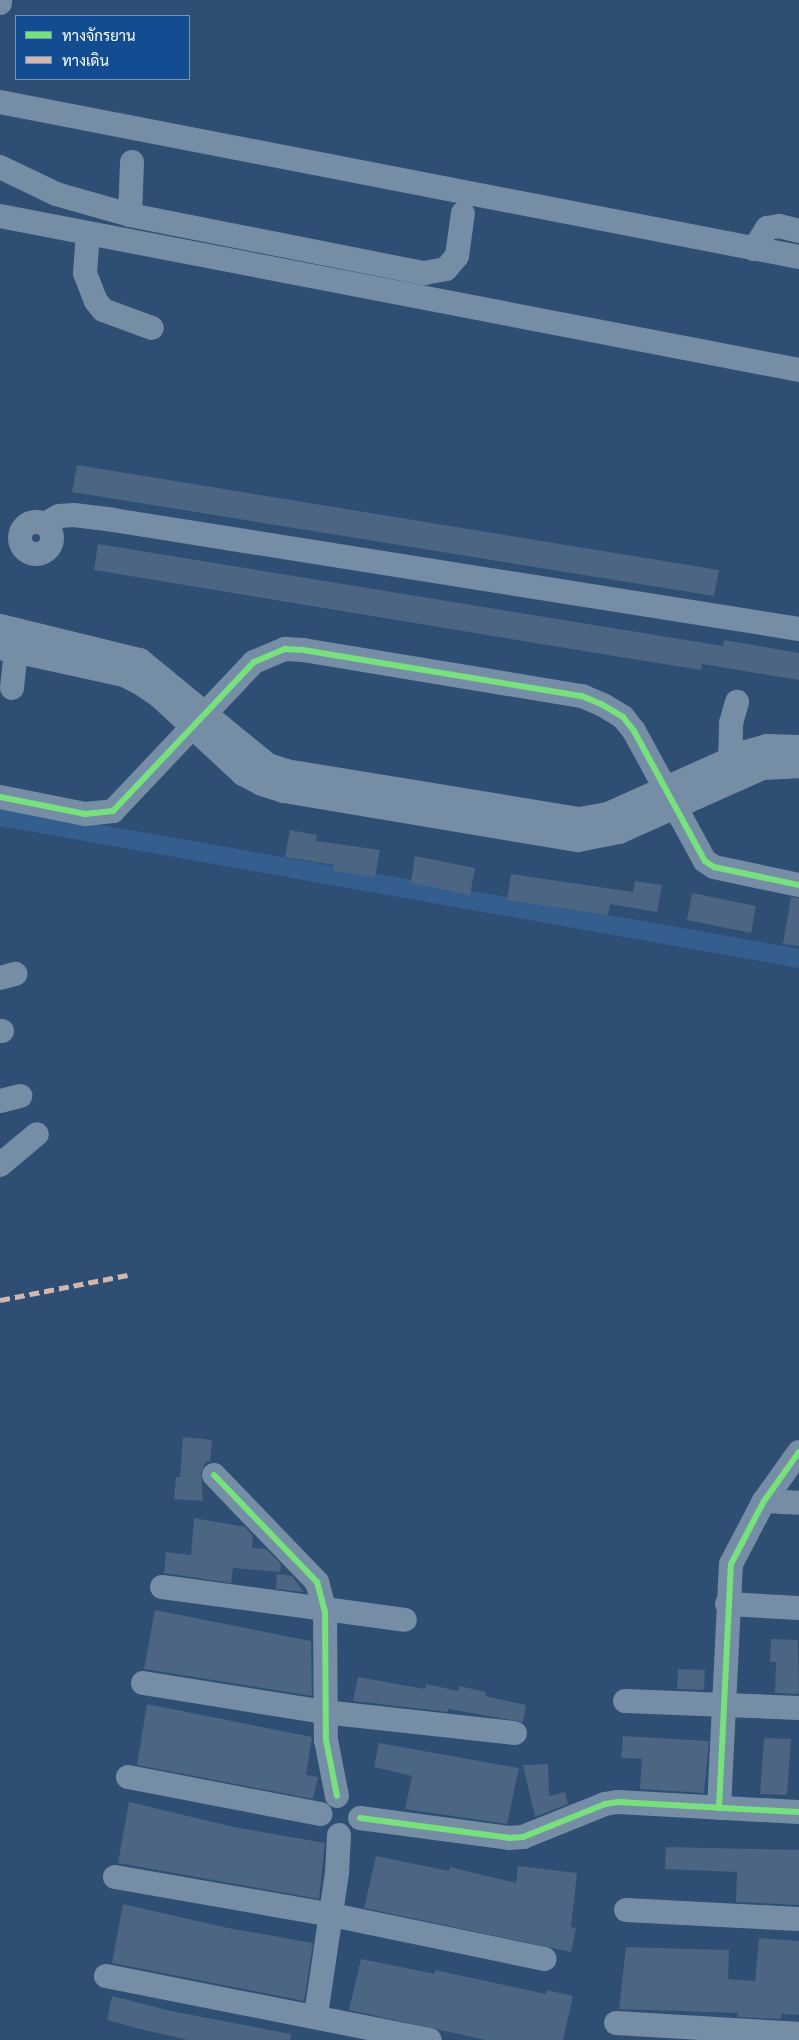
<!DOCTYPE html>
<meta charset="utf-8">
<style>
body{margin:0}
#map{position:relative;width:799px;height:2040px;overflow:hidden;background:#2e4e73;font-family:Karla,Sarabun,sans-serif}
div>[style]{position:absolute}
.canal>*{height:19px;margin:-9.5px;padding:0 9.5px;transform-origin:9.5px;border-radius:9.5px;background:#335e8e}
.building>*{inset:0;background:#4b6582}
.minor>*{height:24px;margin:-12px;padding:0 12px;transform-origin:12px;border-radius:12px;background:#758ea6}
.minor>.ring{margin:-12px;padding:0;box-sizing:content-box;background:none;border:24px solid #758ea6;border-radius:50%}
.quiet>*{height:5px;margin-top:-2.5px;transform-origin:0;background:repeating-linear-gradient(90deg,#d1b7ad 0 10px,transparent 0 15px)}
.cycleway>*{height:6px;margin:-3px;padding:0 3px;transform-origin:3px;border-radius:3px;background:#77e17e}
span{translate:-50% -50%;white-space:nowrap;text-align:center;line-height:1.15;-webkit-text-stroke:4px #114d90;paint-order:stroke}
.legend{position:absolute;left:15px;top:15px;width:175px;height:65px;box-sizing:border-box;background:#114d90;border:1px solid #7094bc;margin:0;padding:6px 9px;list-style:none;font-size:15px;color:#fff}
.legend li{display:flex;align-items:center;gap:10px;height:25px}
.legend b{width:25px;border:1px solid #7094bc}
</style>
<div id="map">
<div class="canal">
<i style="left:0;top:816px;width:812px;rotate:10.08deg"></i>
</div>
<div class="building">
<i style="clip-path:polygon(77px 465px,719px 570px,714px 596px,72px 492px)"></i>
<i style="clip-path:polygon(98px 544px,723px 646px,724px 640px,799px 653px,799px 680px,702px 664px,701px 670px,602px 654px,94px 570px)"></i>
<i style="clip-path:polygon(290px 830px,317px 835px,316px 841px,380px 850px,375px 877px,333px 871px,334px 865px,285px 857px)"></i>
<i style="clip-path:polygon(415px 856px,475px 868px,470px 895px,411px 883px)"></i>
<i style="clip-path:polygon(511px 874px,633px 892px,635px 881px,662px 885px,657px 912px,610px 904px,608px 915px,507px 900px)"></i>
<i style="clip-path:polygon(692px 893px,756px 906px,751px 933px,687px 920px)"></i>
<i style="clip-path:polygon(791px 897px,799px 898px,799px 946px,783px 944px)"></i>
<i style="clip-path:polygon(183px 1437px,212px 1440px,210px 1462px,206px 1461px,201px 1472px,203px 1501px,174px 1499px,176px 1477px,180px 1477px)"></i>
<i style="clip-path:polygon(194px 1518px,245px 1527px,253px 1536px,252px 1548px,266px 1549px,281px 1564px,280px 1572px,233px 1568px,231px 1583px,164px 1573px,166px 1552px,191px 1555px)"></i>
<i style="clip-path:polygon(277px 1574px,292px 1576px,304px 1592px,276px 1589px)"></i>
<i style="clip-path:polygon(155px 1610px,311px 1641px,312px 1696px,144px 1669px)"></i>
<i style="clip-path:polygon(771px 1639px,798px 1640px,799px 1694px,775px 1693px,776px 1662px,770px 1662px)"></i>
<i style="clip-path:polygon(678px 1669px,705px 1670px,704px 1690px,677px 1689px)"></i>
<i style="clip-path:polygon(358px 1677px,425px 1689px,426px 1684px,458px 1691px,459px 1686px,486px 1692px,485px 1696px,526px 1705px,523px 1722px,448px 1709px,448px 1712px,353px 1701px)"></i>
<i style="clip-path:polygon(147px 1704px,312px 1737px,306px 1775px,318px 1777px,313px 1799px,137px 1765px)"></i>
<i style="clip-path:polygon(623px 1736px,709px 1741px,704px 1793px,640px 1789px,642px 1759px,621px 1758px)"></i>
<i style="clip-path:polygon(764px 1738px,791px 1739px,787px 1795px,760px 1794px)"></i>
<i style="clip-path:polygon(379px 1743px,519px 1768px,507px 1824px,405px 1809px,412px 1776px,374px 1767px)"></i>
<i style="clip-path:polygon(548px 1764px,549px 1796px,565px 1792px,568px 1804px,535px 1817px,523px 1765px)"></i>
<i style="clip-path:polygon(129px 1802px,234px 1827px,325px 1843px,319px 1899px,118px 1863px)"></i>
<i style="clip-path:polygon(666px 1847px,799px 1850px,799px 1905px,736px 1902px,737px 1872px,665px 1869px)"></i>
<i style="clip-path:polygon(376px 1856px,449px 1871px,450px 1867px,516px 1883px,518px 1866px,577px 1873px,571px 1927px,576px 1928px,571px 1952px,364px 1908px)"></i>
<i style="clip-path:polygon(123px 1904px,228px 1928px,313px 1943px,304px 2001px,112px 1963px)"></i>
<i style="clip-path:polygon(759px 1938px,799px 1941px,799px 2015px,781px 2014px,781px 2019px,737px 2017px,738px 2013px,619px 2009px,626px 1947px,729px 1950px,728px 1979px,755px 1981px)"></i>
<i style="clip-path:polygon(361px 1959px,435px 1974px,435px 1970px,546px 1994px,547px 1990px,573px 1996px,563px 2040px,486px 2040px,349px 2010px)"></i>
<i style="clip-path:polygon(112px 1996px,171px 2011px,291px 2034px,290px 2040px,188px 2040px,140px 2029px,107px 2020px)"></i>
</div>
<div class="minor">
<i style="left:0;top:3px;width:3px;rotate:-90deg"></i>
<i style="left:0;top:102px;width:814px;rotate:10.98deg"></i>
<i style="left:0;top:167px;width:62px;rotate:25.7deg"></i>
<i style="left:56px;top:194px;width:77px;rotate:15.8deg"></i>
<i style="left:130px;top:215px;width:53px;rotate:-87.8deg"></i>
<i style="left:130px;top:215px;width:300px;rotate:11.2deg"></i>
<i style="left:424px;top:273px;width:22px;rotate:-10deg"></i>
<i style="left:446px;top:269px;width:17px;rotate:-50deg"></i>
<i style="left:457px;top:256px;width:43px;rotate:-82.1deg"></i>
<i style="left:0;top:216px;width:814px;rotate:10.91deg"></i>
<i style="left:88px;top:233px;width:40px;rotate:94.3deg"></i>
<i style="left:85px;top:273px;width:30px;rotate:69deg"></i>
<i style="left:96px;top:301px;width:11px;rotate:52deg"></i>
<i style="left:103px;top:310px;width:52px;rotate:20.2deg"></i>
<i style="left:754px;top:249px;width:25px;rotate:-58deg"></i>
<i style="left:767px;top:228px;width:12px;rotate:-9deg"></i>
<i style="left:779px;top:226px;width:21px;rotate:14deg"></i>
<i class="ring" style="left:20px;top:522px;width:8px;height:8px"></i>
<i style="left:45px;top:524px;width:16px;rotate:-30deg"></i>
<i style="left:59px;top:516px;width:15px;rotate:-4deg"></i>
<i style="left:74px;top:515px;width:39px;rotate:7deg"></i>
<i style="left:113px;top:520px;width:695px;rotate:9.03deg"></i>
<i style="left:0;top:626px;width:144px;rotate:13.7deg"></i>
<i style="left:140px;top:660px;width:166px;rotate:39.4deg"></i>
<i style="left:268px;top:765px;width:19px;rotate:18deg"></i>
<i style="left:286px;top:771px;width:297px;rotate:9.3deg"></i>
<i style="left:579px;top:819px;width:29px;rotate:-10deg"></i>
<i style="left:608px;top:814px;width:151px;rotate:-24.2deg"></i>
<i style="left:746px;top:752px;width:22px;rotate:-16deg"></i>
<i style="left:767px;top:746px;width:32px;rotate:2deg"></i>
<i style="left:0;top:648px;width:127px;rotate:12.3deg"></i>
<i style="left:124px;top:675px;width:18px;rotate:27deg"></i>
<i style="left:140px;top:683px;width:22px;rotate:34deg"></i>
<i style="left:158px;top:695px;width:116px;rotate:42.9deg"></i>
<i style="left:243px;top:774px;width:21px;rotate:28deg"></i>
<i style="left:262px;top:784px;width:23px;rotate:18deg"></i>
<i style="left:284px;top:791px;width:298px;rotate:9.5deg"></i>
<i style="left:578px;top:840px;width:42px;rotate:-11deg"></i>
<i style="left:619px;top:832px;width:158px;rotate:-24deg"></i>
<i style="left:763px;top:768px;width:36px;rotate:-3deg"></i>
<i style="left:12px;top:688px;width:37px;rotate:-84deg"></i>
<i style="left:730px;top:759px;width:36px;rotate:-88deg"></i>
<i style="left:731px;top:723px;width:22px;rotate:-74deg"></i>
<i style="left:0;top:797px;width:87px;rotate:11.3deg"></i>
<i style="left:85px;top:814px;width:28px;rotate:-6deg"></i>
<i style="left:113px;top:811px;width:205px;rotate:-46.6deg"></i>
<i style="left:254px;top:662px;width:34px;rotate:-23deg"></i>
<i style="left:285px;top:649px;width:18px;rotate:3deg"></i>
<i style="left:303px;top:650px;width:283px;rotate:9.4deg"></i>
<i style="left:582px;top:696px;width:23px;rotate:23deg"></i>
<i style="left:603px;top:705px;width:23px;rotate:31deg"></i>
<i style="left:623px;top:717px;width:18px;rotate:52deg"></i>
<i style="left:634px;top:731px;width:148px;rotate:61.4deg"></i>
<i style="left:705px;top:861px;width:11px;rotate:34deg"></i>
<i style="left:714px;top:867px;width:87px;rotate:12deg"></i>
<i style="left:0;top:978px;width:16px;rotate:-15deg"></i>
<i style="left:0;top:1031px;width:2px"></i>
<i style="left:0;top:1101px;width:21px;rotate:-14deg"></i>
<i style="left:0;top:1165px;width:48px;rotate:-40deg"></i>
<i style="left:214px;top:1475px;width:149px;rotate:46.1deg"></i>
<i style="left:317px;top:1582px;width:30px;rotate:75deg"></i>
<i style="left:325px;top:1611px;width:129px;rotate:89.6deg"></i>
<i style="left:326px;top:1740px;width:57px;rotate:78.9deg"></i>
<i style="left:764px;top:1501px;width:35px;rotate:3deg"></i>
<i style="left:162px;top:1587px;width:245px;rotate:7.7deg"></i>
<i style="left:727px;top:1604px;width:72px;rotate:3.2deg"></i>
<i style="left:143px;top:1683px;width:183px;rotate:9.1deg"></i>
<i style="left:324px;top:1712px;width:192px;rotate:6.3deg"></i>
<i style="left:625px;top:1701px;width:174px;rotate:2.3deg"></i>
<i style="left:128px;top:1777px;width:196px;rotate:10.9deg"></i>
<i style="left:719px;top:1808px;width:244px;rotate:-87.2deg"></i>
<i style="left:731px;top:1564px;width:71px;rotate:-62.4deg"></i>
<i style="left:764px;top:1501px;width:60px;rotate:-54.5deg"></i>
<i style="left:360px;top:1818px;width:150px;rotate:7.6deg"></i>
<i style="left:509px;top:1838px;width:14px;rotate:-4deg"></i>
<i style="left:523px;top:1837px;width:88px;rotate:-21.9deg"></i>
<i style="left:605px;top:1804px;width:13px;rotate:-9deg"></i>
<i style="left:618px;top:1802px;width:181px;rotate:3.2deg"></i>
<i style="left:115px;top:1877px;width:220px;rotate:9.9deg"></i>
<i style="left:332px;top:1915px;width:217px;rotate:11.7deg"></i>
<i style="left:626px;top:1910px;width:173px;rotate:3deg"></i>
<i style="left:106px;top:1976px;width:330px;rotate:11.2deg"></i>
<i style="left:316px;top:2015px;width:144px;rotate:-81.6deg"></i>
<i style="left:337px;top:1873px;width:38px;rotate:-87deg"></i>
<i style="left:616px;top:2023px;width:183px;rotate:3.4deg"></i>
</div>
<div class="quiet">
<i style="left:0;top:1300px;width:130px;rotate:-11.1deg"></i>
</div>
<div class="cycleway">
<i style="left:0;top:797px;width:87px;rotate:11.3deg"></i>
<i style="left:85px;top:814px;width:28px;rotate:-6deg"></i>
<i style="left:113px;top:811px;width:205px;rotate:-46.6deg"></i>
<i style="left:254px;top:662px;width:34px;rotate:-23deg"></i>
<i style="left:285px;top:649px;width:18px;rotate:3deg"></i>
<i style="left:303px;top:650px;width:283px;rotate:9.4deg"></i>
<i style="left:582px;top:696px;width:23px;rotate:23deg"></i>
<i style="left:603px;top:705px;width:23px;rotate:31deg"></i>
<i style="left:623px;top:717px;width:18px;rotate:52deg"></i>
<i style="left:634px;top:731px;width:148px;rotate:61.4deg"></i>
<i style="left:705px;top:861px;width:11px;rotate:34deg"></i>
<i style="left:714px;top:867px;width:87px;rotate:12deg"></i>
<i style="left:214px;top:1475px;width:149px;rotate:46.1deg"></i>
<i style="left:317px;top:1582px;width:30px;rotate:75deg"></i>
<i style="left:325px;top:1611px;width:129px;rotate:89.6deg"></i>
<i style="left:326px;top:1740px;width:57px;rotate:78.9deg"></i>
<i style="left:719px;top:1808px;width:244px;rotate:-87.2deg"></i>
<i style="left:731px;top:1564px;width:71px;rotate:-62.4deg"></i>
<i style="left:764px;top:1501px;width:60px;rotate:-54.5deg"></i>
<i style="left:360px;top:1818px;width:150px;rotate:7.6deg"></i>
<i style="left:509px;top:1838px;width:14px;rotate:-4deg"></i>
<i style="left:523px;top:1837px;width:88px;rotate:-21.9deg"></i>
<i style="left:605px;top:1804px;width:13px;rotate:-9deg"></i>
<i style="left:618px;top:1802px;width:181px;rotate:3.2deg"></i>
</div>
<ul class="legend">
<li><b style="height:6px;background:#77e17e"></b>ทางจักรยาน</li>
<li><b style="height:6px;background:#d1b7ad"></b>ทางเดิน</li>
</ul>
</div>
